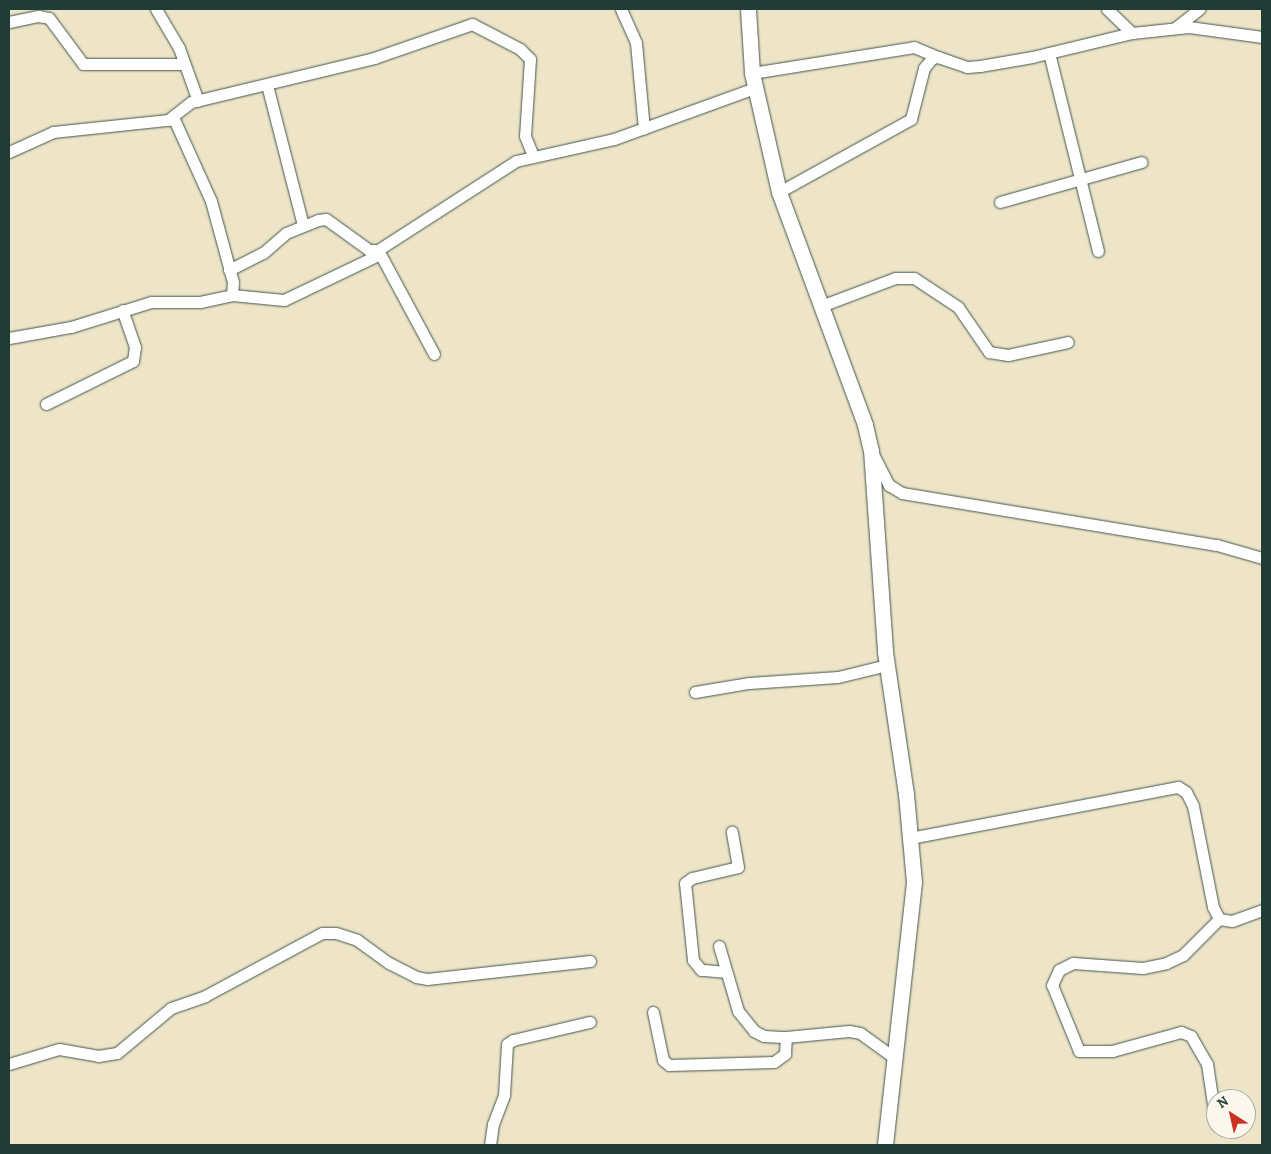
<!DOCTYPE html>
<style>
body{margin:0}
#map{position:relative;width:1271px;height:1154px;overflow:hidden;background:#eee5c8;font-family:Alegreya,serif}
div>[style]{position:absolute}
.roads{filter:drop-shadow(0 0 1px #3e564a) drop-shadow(0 0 1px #3e564a)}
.minor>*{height:11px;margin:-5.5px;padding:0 5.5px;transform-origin:5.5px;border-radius:5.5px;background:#fff}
.tertiary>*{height:15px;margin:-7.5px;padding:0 7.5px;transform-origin:7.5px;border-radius:7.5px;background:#fff}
span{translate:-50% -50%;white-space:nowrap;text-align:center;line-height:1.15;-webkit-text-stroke:4px #fbf7ec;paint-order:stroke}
.frame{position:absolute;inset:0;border:10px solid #1f3d34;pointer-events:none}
.north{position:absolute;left:1206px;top:1089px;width:50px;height:50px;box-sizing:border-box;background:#fbf7ec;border:1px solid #a3ada2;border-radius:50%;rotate:325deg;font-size:14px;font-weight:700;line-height:20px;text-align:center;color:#1f3d34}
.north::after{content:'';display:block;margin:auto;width:18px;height:22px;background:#c8321e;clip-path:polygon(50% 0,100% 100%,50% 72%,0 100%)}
</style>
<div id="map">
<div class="roads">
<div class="minor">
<i style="left:156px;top:9px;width:45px;rotate:59.5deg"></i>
<i style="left:179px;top:48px;width:56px;rotate:70.3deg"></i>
<i style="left:621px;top:9px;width:37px;rotate:66deg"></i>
<i style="left:636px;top:43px;width:86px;rotate:84.7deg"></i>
<i style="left:1107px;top:9px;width:35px;rotate:44deg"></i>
<i style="left:9px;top:22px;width:30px;rotate:-12deg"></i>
<i style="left:38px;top:16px;width:11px;rotate:10deg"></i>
<i style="left:49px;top:18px;width:57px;rotate:53.5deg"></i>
<i style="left:83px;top:64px;width:101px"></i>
<i style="left:1175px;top:28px;width:31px;rotate:-38deg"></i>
<i style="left:1049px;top:53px;width:204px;rotate:76.1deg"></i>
<i style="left:752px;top:73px;width:164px;rotate:-9.1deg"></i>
<i style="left:914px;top:47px;width:26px;rotate:23deg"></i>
<i style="left:267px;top:85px;width:145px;rotate:75.6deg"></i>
<i style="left:9px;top:152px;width:48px;rotate:-24.4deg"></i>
<i style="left:53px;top:132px;width:116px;rotate:-6deg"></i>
<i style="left:168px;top:120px;width:29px;rotate:-38deg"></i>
<i style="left:191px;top:102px;width:188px;rotate:-13.5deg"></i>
<i style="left:374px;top:58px;width:104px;rotate:-19.1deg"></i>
<i style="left:472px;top:24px;width:54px;rotate:27.5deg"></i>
<i style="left:520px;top:49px;width:14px;rotate:45deg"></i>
<i style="left:530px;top:59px;width:77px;rotate:93.7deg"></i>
<i style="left:525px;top:136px;width:22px;rotate:68deg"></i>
<i style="left:779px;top:192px;width:151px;rotate:-28.9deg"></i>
<i style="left:911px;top:119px;width:53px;rotate:-75.7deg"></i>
<i style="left:924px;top:68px;width:13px;rotate:-51deg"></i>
<i style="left:932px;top:58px;width:6px;rotate:-9deg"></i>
<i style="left:938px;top:57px;width:31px;rotate:19deg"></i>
<i style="left:967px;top:67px;width:13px;rotate:-4deg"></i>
<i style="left:980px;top:66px;width:53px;rotate:-9.8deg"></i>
<i style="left:1032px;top:57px;width:103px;rotate:-13.5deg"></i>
<i style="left:1132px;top:33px;width:57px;rotate:-6deg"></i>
<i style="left:1189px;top:27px;width:74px;rotate:7.8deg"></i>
<i style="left:1000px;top:202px;width:147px;rotate:-15.8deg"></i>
<i style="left:378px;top:250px;width:118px;rotate:61.7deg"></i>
<i style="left:229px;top:270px;width:38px;rotate:-27deg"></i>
<i style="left:263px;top:253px;width:30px;rotate:-41deg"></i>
<i style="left:286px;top:233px;width:35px;rotate:-22deg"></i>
<i style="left:318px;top:220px;width:8px;rotate:-7deg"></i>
<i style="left:326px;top:219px;width:53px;rotate:35.8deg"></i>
<i style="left:369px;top:250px;width:9px"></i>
<i style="left:378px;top:250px;width:164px;rotate:-32.8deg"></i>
<i style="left:516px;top:161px;width:100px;rotate:-12.7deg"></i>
<i style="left:614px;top:139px;width:150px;rotate:-19.9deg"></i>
<i style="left:232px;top:295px;width:52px;rotate:5.5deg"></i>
<i style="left:284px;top:300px;width:106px;rotate:-25.6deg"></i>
<i style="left:821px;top:306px;width:79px;rotate:-20.7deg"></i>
<i style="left:895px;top:278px;width:19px"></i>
<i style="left:914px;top:278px;width:53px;rotate:33.4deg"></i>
<i style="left:958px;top:307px;width:55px;rotate:55.4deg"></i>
<i style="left:989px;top:352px;width:19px;rotate:9deg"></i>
<i style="left:1008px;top:355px;width:61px;rotate:-12.2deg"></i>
<i style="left:9px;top:338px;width:63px;rotate:-10.1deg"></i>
<i style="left:71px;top:327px;width:84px;rotate:-17.4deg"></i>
<i style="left:151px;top:302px;width:49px"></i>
<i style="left:200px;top:302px;width:33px;rotate:-12deg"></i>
<i style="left:232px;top:295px;width:13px;rotate:-86deg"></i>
<i style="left:233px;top:282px;width:84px;rotate:-105.2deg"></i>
<i style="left:211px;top:201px;width:92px;rotate:-114.3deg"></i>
<i style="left:46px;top:404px;width:97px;rotate:-26.3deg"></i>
<i style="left:133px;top:361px;width:14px;rotate:-82deg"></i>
<i style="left:135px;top:347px;width:39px;rotate:-109deg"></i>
<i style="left:874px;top:456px;width:33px;rotate:63deg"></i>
<i style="left:889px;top:485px;width:15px;rotate:32deg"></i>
<i style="left:902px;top:493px;width:319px;rotate:9.4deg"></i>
<i style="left:1217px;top:545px;width:47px;rotate:16.1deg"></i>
<i style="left:695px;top:692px;width:55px;rotate:-9.5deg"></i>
<i style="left:749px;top:683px;width:89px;rotate:-3.9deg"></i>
<i style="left:838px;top:677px;width:50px;rotate:-13.8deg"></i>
<i style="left:910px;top:838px;width:273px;rotate:-10.8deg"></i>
<i style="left:1178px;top:787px;width:9px;rotate:32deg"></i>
<i style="left:1186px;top:792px;width:16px;rotate:63deg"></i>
<i style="left:1193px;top:806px;width:103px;rotate:78.8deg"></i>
<i style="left:1213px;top:907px;width:13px;rotate:63deg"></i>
<i style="left:1219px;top:919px;width:13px;rotate:9deg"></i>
<i style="left:1232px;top:921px;width:32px;rotate:-20deg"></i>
<i style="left:719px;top:946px;width:68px;rotate:73.7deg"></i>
<i style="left:738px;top:1011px;width:26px;rotate:51deg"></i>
<i style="left:754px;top:1031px;width:11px;rotate:27deg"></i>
<i style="left:764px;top:1036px;width:22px;rotate:3deg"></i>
<i style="left:786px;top:1037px;width:63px;rotate:-5.4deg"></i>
<i style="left:849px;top:1031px;width:11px;rotate:10deg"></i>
<i style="left:860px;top:1033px;width:44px;rotate:35.8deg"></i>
<i style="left:726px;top:972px;width:25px;rotate:-175deg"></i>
<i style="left:701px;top:970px;width:13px;rotate:-129deg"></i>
<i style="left:693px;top:960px;width:77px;rotate:-95.9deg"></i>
<i style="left:685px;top:883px;width:9px;rotate:-36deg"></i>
<i style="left:692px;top:878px;width:47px;rotate:-13.4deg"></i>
<i style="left:738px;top:867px;width:36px;rotate:-100deg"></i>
<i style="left:653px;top:1012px;width:49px;rotate:78.2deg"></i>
<i style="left:663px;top:1060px;width:8px;rotate:40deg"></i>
<i style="left:669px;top:1065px;width:105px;rotate:-1.6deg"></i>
<i style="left:774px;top:1062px;width:14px;rotate:-36deg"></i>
<i style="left:785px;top:1054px;width:17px;rotate:-87deg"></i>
<i style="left:9px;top:1064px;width:52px;rotate:-16.7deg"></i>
<i style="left:59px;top:1049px;width:40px;rotate:10deg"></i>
<i style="left:98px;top:1056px;width:19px;rotate:-9deg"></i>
<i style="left:117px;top:1053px;width:70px;rotate:-39.8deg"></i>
<i style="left:171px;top:1008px;width:36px;rotate:-19deg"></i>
<i style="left:205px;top:996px;width:133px;rotate:-28.3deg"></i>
<i style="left:322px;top:933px;width:14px"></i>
<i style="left:336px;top:933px;width:22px;rotate:18deg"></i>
<i style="left:357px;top:940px;width:39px;rotate:36deg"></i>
<i style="left:389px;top:963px;width:30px;rotate:27deg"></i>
<i style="left:416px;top:977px;width:11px;rotate:10deg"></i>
<i style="left:427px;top:979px;width:164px;rotate:-6.3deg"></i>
<i style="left:1216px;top:1124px;width:61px;rotate:-98.5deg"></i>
<i style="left:1207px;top:1064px;width:32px;rotate:-120deg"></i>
<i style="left:1191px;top:1036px;width:11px;rotate:-158deg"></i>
<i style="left:1181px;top:1032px;width:72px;rotate:164.6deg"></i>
<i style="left:1112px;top:1051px;width:33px;rotate:180deg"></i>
<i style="left:1079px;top:1051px;width:71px;rotate:-112.2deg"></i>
<i style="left:1052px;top:985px;width:17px;rotate:-65deg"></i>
<i style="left:1059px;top:970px;width:16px;rotate:-27deg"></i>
<i style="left:1073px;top:963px;width:70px;rotate:4.1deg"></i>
<i style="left:1143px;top:968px;width:24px;rotate:-12deg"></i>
<i style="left:1166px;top:963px;width:19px;rotate:-25deg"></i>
<i style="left:1183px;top:955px;width:51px;rotate:-45deg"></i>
<i style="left:490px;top:1145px;width:21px;rotate:-82deg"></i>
<i style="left:493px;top:1124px;width:31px;rotate:-69deg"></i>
<i style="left:504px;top:1095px;width:51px;rotate:-86.6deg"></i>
<i style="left:507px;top:1044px;width:7px;rotate:-34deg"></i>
<i style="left:513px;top:1040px;width:79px;rotate:-13.2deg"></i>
</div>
<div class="tertiary">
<i style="left:748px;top:9px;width:64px;rotate:86.4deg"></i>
<i style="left:752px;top:73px;width:122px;rotate:77.2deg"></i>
<i style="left:779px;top:192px;width:248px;rotate:69.7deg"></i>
<i style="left:865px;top:425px;width:26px;rotate:77deg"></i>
<i style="left:871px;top:450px;width:202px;rotate:86deg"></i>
<i style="left:885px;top:652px;width:144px;rotate:81.6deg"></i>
<i style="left:906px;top:794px;width:88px;rotate:84.8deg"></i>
<i style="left:914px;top:882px;width:265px;rotate:96.3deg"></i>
</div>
</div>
<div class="frame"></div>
<div class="north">N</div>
</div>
